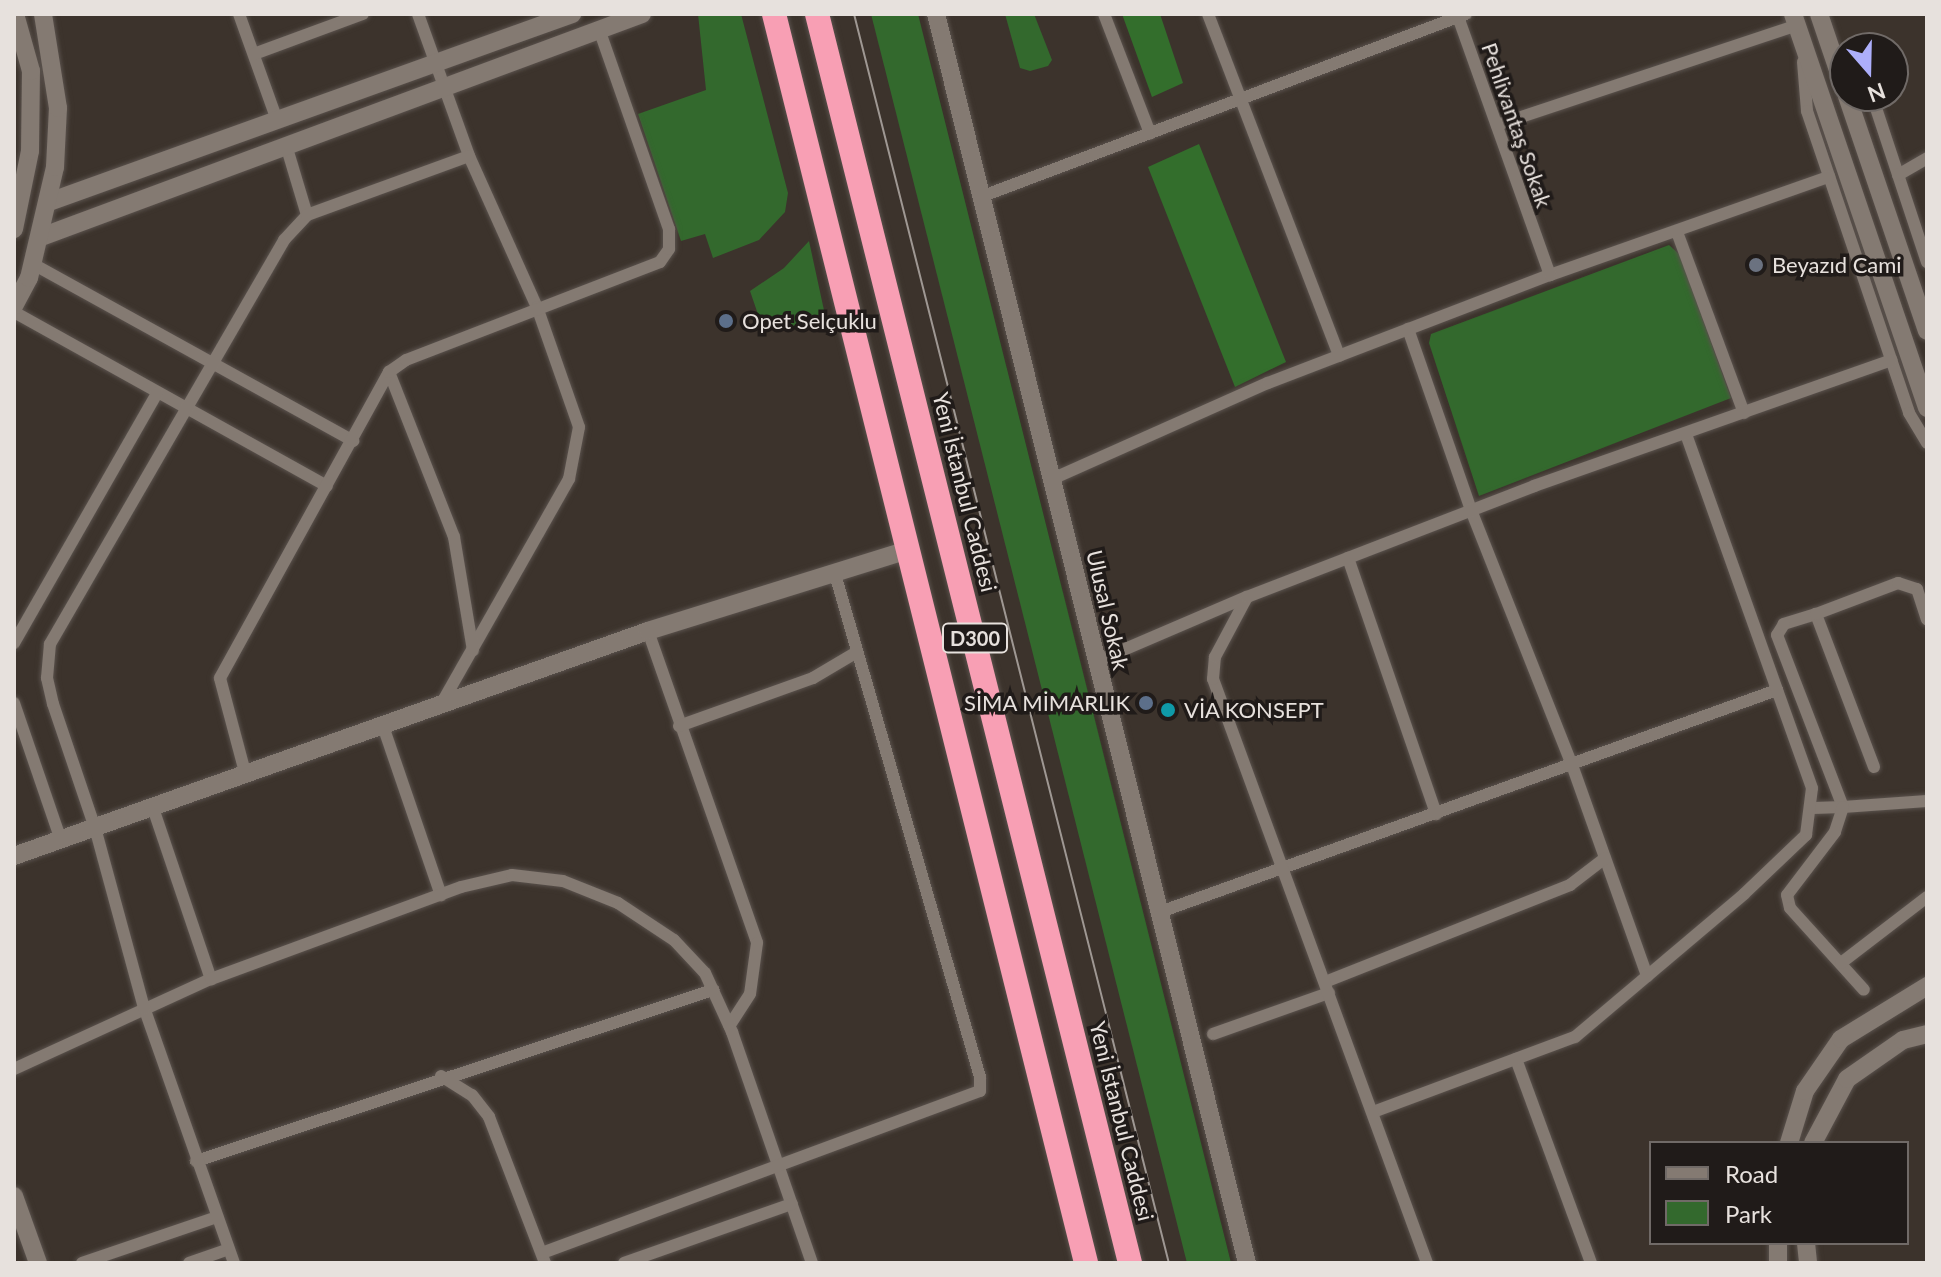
<!DOCTYPE html>
<meta charset="utf-8">
<style>
body{margin:0}
#map{position:relative;width:1941px;height:1277px;overflow:hidden;background:#3c332c;font-family:Lato,sans-serif}
div>[style]{position:absolute}
.green>*{inset:0;background:#33692d}
.forest>*{inset:0;background:#336e2c}
.roads{filter:drop-shadow(0 0 2px #5a524d) drop-shadow(0 0 2px #5a524d)}
.street>*{height:12px;margin:-6px;padding:0 6px;transform-origin:6px;border-radius:6px;background:#847a72}
.secondary>*{height:18px;margin:-9px;padding:0 9px;transform-origin:9px;border-radius:9px;background:#847a72}
.highway>*{height:24px;margin:-12px;padding:0 12px;transform-origin:12px;border-radius:12px;background:#f89fb4}
.tram>*{height:2px;margin:-1px;padding:0 1px;transform-origin:1px;border-radius:1px;background:#9f9893}
.dots>*{width:22px;height:22px;translate:-50% -50%;box-sizing:border-box;border:4px solid #201b19;border-radius:50%}
span{translate:-50% -50%;white-space:nowrap;text-align:center;line-height:1.15;-webkit-text-stroke:7px #201b19;paint-order:stroke}
.shield-label span{padding:2px 6px;background:#201b19;border:2px solid;border-radius:6px;-webkit-text-stroke-width:0}
.shield-label{font-size:20px;color:#e7e1dd;font-weight:700}
.street-label{font-size:22px;color:#e7e1dd}
.poi-label{font-size:22px;color:#e7e1dd}
.left{translate:0 -50%;text-align:left}
.right{translate:-100% -50%;text-align:right}
.frame{position:absolute;inset:0;border:16px solid #e7e1dd;pointer-events:none}
.legend{position:absolute;left:1649px;top:1141px;width:260px;height:104px;box-sizing:border-box;background:#201b19;border:2px solid #706a67;margin:0;padding:10px 14px;list-style:none;font-size:24px;color:#e7e1dd}
.legend li{display:flex;align-items:center;gap:16px;height:40px}
.legend b{width:40px;border:2px solid #706a67}
.north{position:absolute;left:1829px;top:32px;width:80px;height:80px;box-sizing:border-box;background:#201b19;border:2px solid #706a67;border-radius:50%;rotate:160deg;font-size:22px;font-weight:700;line-height:32px;text-align:center;color:#e7e1dd}
.north::after{content:'';display:block;margin:auto;width:28px;height:36px;background:#adaffb;clip-path:polygon(50% 0,100% 100%,50% 72%,0 100%)}
</style>
<div id="map">
<div class="green">
<i style="clip-path:polygon(698px 14px,741px 14px,788px 193px,785px 212px,759px 240px,713px 258px,705px 234px,681px 241px,638px 114px,706px 90px)"></i>
<i style="clip-path:polygon(871px 14px,918px 14px,1231px 1263px,1187px 1263px)"></i>
<i style="clip-path:polygon(1005px 14px,1034px 14px,1052px 60px,1048px 66px,1030px 71px,1020px 68px)"></i>
<i style="clip-path:polygon(809px 241px,827px 324px,763px 329px,750px 291px,784px 268px)"></i>
<i style="clip-path:polygon(1669px 245px,1679px 254px,1731px 398px,1479px 496px,1429px 343px,1431px 334px)"></i>
</div>
<div class="forest">
<i style="clip-path:polygon(1122px 14px,1160px 14px,1183px 83px,1152px 97px)"></i>
<i style="clip-path:polygon(1199px 144px,1286px 362px,1235px 387px,1148px 167px)"></i>
</div>
<div class="roads">
<div class="street">
<i style="left:239px;top:14px;width:113px;rotate:70.3deg"></i>
<i style="left:418px;top:14px;width:151px;rotate:70.2deg"></i>
<i style="left:469px;top:156px;width:166px;rotate:65.8deg"></i>
<i style="left:537px;top:307px;width:127px;rotate:70.7deg"></i>
<i style="left:579px;top:427px;width:53px;rotate:100.9deg"></i>
<i style="left:569px;top:479px;width:259px;rotate:119.6deg"></i>
<i style="left:1104px;top:14px;width:128px;rotate:68.9deg"></i>
<i style="left:1208px;top:14px;width:366px;rotate:69deg"></i>
<i style="left:254px;top:54px;width:116px;rotate:-20.2deg"></i>
<i style="left:1803px;top:62px;width:49px;rotate:85.3deg"></i>
<i style="left:1807px;top:111px;width:319px;rotate:71.3deg"></i>
<i style="left:1909px;top:413px;width:35px;rotate:59deg"></i>
<i style="left:1872px;top:96px;width:175px;rotate:71.7deg"></i>
<i style="left:1497px;top:125px;width:316px;rotate:-18.4deg"></i>
<i style="left:286px;top:145px;width:73px;rotate:73.3deg"></i>
<i style="left:1898px;top:175px;width:34px;rotate:-30deg"></i>
<i style="left:983px;top:196px;width:516px;rotate:-20.65deg"></i>
<i style="left:1677px;top:232px;width:193px;rotate:69.7deg"></i>
<i style="left:33px;top:264px;width:366px;rotate:28.9deg"></i>
<i style="left:1550px;top:275px;width:296px;rotate:-19.4deg"></i>
<i style="left:14px;top:312px;width:358px;rotate:29.1deg"></i>
<i style="left:1408px;top:329px;width:192px;rotate:70.8deg"></i>
<i style="left:1471px;top:510px;width:274px;rotate:68.4deg"></i>
<i style="left:1572px;top:765px;width:224px;rotate:70.4deg"></i>
<i style="left:389px;top:372px;width:177px;rotate:68.5deg"></i>
<i style="left:454px;top:537px;width:115px;rotate:80.5deg"></i>
<i style="left:1052px;top:479px;width:236px;rotate:-24deg"></i>
<i style="left:1268px;top:383px;width:302px;rotate:-21deg"></i>
<i style="left:1550px;top:275px;width:277px;rotate:-109.6deg"></i>
<i style="left:1348px;top:558px;width:271px;rotate:71deg"></i>
<i style="left:1816px;top:614px;width:34px;rotate:163deg"></i>
<i style="left:1784px;top:624px;width:13px;rotate:122deg"></i>
<i style="left:1777px;top:635px;width:184px;rotate:69deg"></i>
<i style="left:1843px;top:807px;width:84px;rotate:-4.1deg"></i>
<i style="left:648px;top:631px;width:330px;rotate:70.7deg"></i>
<i style="left:757px;top:943px;width:51px;rotate:97.8deg"></i>
<i style="left:750px;top:994px;width:38px;rotate:123deg"></i>
<i style="left:14px;top:643px;width:288px;rotate:-60.2deg"></i>
<i style="left:1095px;top:662px;width:165px;rotate:-23.2deg"></i>
<i style="left:14px;top:703px;width:145px;rotate:71.1deg"></i>
<i style="left:383px;top:726px;width:179px;rotate:71.1deg"></i>
<i style="left:679px;top:726px;width:142px;rotate:-19.7deg"></i>
<i style="left:813px;top:678px;width:51px;rotate:-30.6deg"></i>
<i style="left:1874px;top:767px;width:164px;rotate:-110.8deg"></i>
<i style="left:1816px;top:614px;width:88px;rotate:-20.7deg"></i>
<i style="left:1898px;top:583px;width:20px;rotate:18deg"></i>
<i style="left:1917px;top:589px;width:32px;rotate:72deg"></i>
<i style="left:246px;top:776px;width:101px;rotate:-104.9deg"></i>
<i style="left:220px;top:678px;width:350px;rotate:-61.1deg"></i>
<i style="left:389px;top:372px;width:21px;rotate:-35deg"></i>
<i style="left:406px;top:360px;width:272px;rotate:-21.1deg"></i>
<i style="left:660px;top:262px;width:16px;rotate:-55deg"></i>
<i style="left:669px;top:249px;width:20px;rotate:-90deg"></i>
<i style="left:669px;top:229px;width:212px;rotate:-109.3deg"></i>
<i style="left:153px;top:808px;width:181px;rotate:71.3deg"></i>
<i style="left:1813px;top:808px;width:30px;rotate:-2deg"></i>
<i style="left:1843px;top:807px;width:26px;rotate:108deg"></i>
<i style="left:1835px;top:832px;width:79px;rotate:127.3deg"></i>
<i style="left:1787px;top:895px;width:13px;rotate:77deg"></i>
<i style="left:1790px;top:908px;width:110px;rotate:47.9deg"></i>
<i style="left:1160px;top:912px;width:656px;rotate:-19.79deg"></i>
<i style="left:1841px;top:963px;width:108px;rotate:-37.5deg"></i>
<i style="left:1325px;top:982px;width:264px;rotate:-21.6deg"></i>
<i style="left:1570px;top:885px;width:44px;rotate:-37.6deg"></i>
<i style="left:1213px;top:1034px;width:123px;rotate:-19.5deg"></i>
<i style="left:1516px;top:1059px;width:217px;rotate:69.8deg"></i>
<i style="left:14px;top:1069px;width:217px;rotate:-24.6deg"></i>
<i style="left:211px;top:979px;width:266px;rotate:-20.2deg"></i>
<i style="left:461px;top:887px;width:52px;rotate:-13.2deg"></i>
<i style="left:512px;top:875px;width:51px;rotate:6.7deg"></i>
<i style="left:563px;top:881px;width:59px;rotate:21.8deg"></i>
<i style="left:618px;top:903px;width:67px;rotate:33.5deg"></i>
<i style="left:674px;top:940px;width:45px;rotate:46.8deg"></i>
<i style="left:705px;top:973px;width:65px;rotate:65.4deg"></i>
<i style="left:732px;top:1032px;width:244px;rotate:70.9deg"></i>
<i style="left:441px;top:1076px;width:36px;rotate:32deg"></i>
<i style="left:472px;top:1095px;width:28px;rotate:52deg"></i>
<i style="left:489px;top:1117px;width:156px;rotate:69deg"></i>
<i style="left:1373px;top:1112px;width:215px;rotate:-20.4deg"></i>
<i style="left:1575px;top:1037px;width:221px;rotate:-40.2deg"></i>
<i style="left:1744px;top:894px;width:86px;rotate:-43.6deg"></i>
<i style="left:1806px;top:835px;width:47px;rotate:-82.7deg"></i>
<i style="left:1812px;top:788px;width:376px;rotate:-109.6deg"></i>
<i style="left:196px;top:1161px;width:545px;rotate:-18.3deg"></i>
<i style="left:542px;top:1253px;width:467px;rotate:-20.3deg"></i>
<i style="left:980px;top:1091px;width:14px;rotate:-90deg"></i>
<i style="left:980px;top:1077px;width:523px;rotate:-106.08deg"></i>
<i style="left:82px;top:1263px;width:143px;rotate:-18.8deg"></i>
<i style="left:189px;top:1263px;width:42px;rotate:-19.3deg"></i>
<i style="left:234px;top:1263px;width:270px;rotate:-109.4deg"></i>
<i style="left:144px;top:1008px;width:187px;rotate:-105.2deg"></i>
<i style="left:95px;top:828px;width:131px;rotate:-108.7deg"></i>
<i style="left:53px;top:704px;width:27px;rotate:-103deg"></i>
<i style="left:47px;top:678px;width:34px;rotate:-85deg"></i>
<i style="left:50px;top:644px;width:467px;rotate:-59.9deg"></i>
<i style="left:284px;top:240px;width:34px;rotate:-47deg"></i>
<i style="left:307px;top:215px;width:172px;rotate:-20deg"></i>
<i style="left:624px;top:1263px;width:178px;rotate:-19.4deg"></i>
<i style="left:1427px;top:1263px;width:622px;rotate:-110.12deg"></i>
<i style="left:1213px;top:679px;width:22px;rotate:-85deg"></i>
<i style="left:1215px;top:657px;width:68px;rotate:-61.9deg"></i>
<i style="left:1247px;top:597px;width:308px;rotate:-21.1deg"></i>
<i style="left:1534px;top:486px;width:379px;rotate:-19.4deg"></i>
</div>
<div class="secondary">
<i style="left:936px;top:14px;width:1287px;rotate:76.02deg"></i>
<i style="left:1793px;top:14px;width:416px;rotate:71.2deg"></i>
<i style="left:1819px;top:14px;width:81px;rotate:71.3deg"></i>
<i style="left:1847px;top:96px;width:248px;rotate:71.2deg"></i>
<i style="left:49px;top:202px;width:556px;rotate:-19.77deg"></i>
<i style="left:14px;top:229px;width:80px;rotate:-78.4deg"></i>
<i style="left:30px;top:151px;width:80px;rotate:-89.3deg"></i>
<i style="left:31px;top:71px;width:59px;rotate:-105.7deg"></i>
<i style="left:41px;top:237px;width:641px;rotate:-20.36deg"></i>
<i style="left:14px;top:306px;width:32px;rotate:-62deg"></i>
<i style="left:29px;top:278px;width:114px;rotate:-76.8deg"></i>
<i style="left:55px;top:167px;width:59px;rotate:-87.1deg"></i>
<i style="left:58px;top:108px;width:95px;rotate:-99.1deg"></i>
<i style="left:14px;top:856px;width:673px;rotate:-19.54deg"></i>
<i style="left:648px;top:631px;width:272px;rotate:-17.3deg"></i>
<i style="left:1789px;top:1143px;width:54px;rotate:-72.9deg"></i>
<i style="left:1805px;top:1091px;width:63px;rotate:-55.3deg"></i>
<i style="left:1841px;top:1039px;width:101px;rotate:-31.6deg"></i>
<i style="left:1813px;top:1143px;width:72px;rotate:-62deg"></i>
<i style="left:1847px;top:1079px;width:68px;rotate:-34.9deg"></i>
<i style="left:1903px;top:1040px;width:25px;rotate:-14deg"></i>
<i style="left:14px;top:1196px;width:71px;rotate:70.3deg"></i>
<i style="left:1806px;top:1243px;width:20px;rotate:84deg"></i>
<i style="left:1778px;top:1263px;width:20px;rotate:-90deg"></i>
</div>
<div class="highway">
<i style="left:774px;top:14px;width:1287px;rotate:75.97deg"></i>
<i style="left:817px;top:14px;width:1288px;rotate:75.93deg"></i>
</div>
</div>
<div class="tram">
<i style="left:854px;top:14px;width:1288px;rotate:75.85deg"></i>
</div>
<div class="dots">
<i style="left:1756px;top:265px;background:#6b7280"></i>
<i style="left:726px;top:321px;background:#5c6f8a"></i>
<i style="left:1146px;top:703px;background:#5c6f8a"></i>
<i style="left:1168px;top:710px;background:#0f9aa8"></i>
</div>
<div class="shield-label">
<span style="left:975px;top:638px">D300</span>
</div>
<div class="street-label">
<span style="left:1517px;top:125px;rotate:71deg">Pehlivantaş Sokak</span>
<span style="left:965px;top:492px;rotate:76deg">Yeni İstanbul Caddesi</span>
<span style="left:1108px;top:610px;rotate:77deg">Ulusal Sokak</span>
<span style="left:1122px;top:1121px;rotate:76deg">Yeni İstanbul Caddesi</span>
</div>
<div class="poi-label">
<span class="left" style="left:1772px;top:265px">Beyazıd Cami</span>
<span class="left" style="left:742px;top:321px">Opet Selçuklu</span>
<span class="right" style="left:1130px;top:703px">SİMA MİMARLIK</span>
<span class="left" style="left:1184px;top:710px">VİA KONSEPT</span>
</div>
<div class="frame"></div>
<ul class="legend">
<li><b style="height:10px;background:#847a72"></b>Road</li>
<li><b style="height:22px;background:#33692d"></b>Park</li>
</ul>
<div class="north">N</div>
</div>
